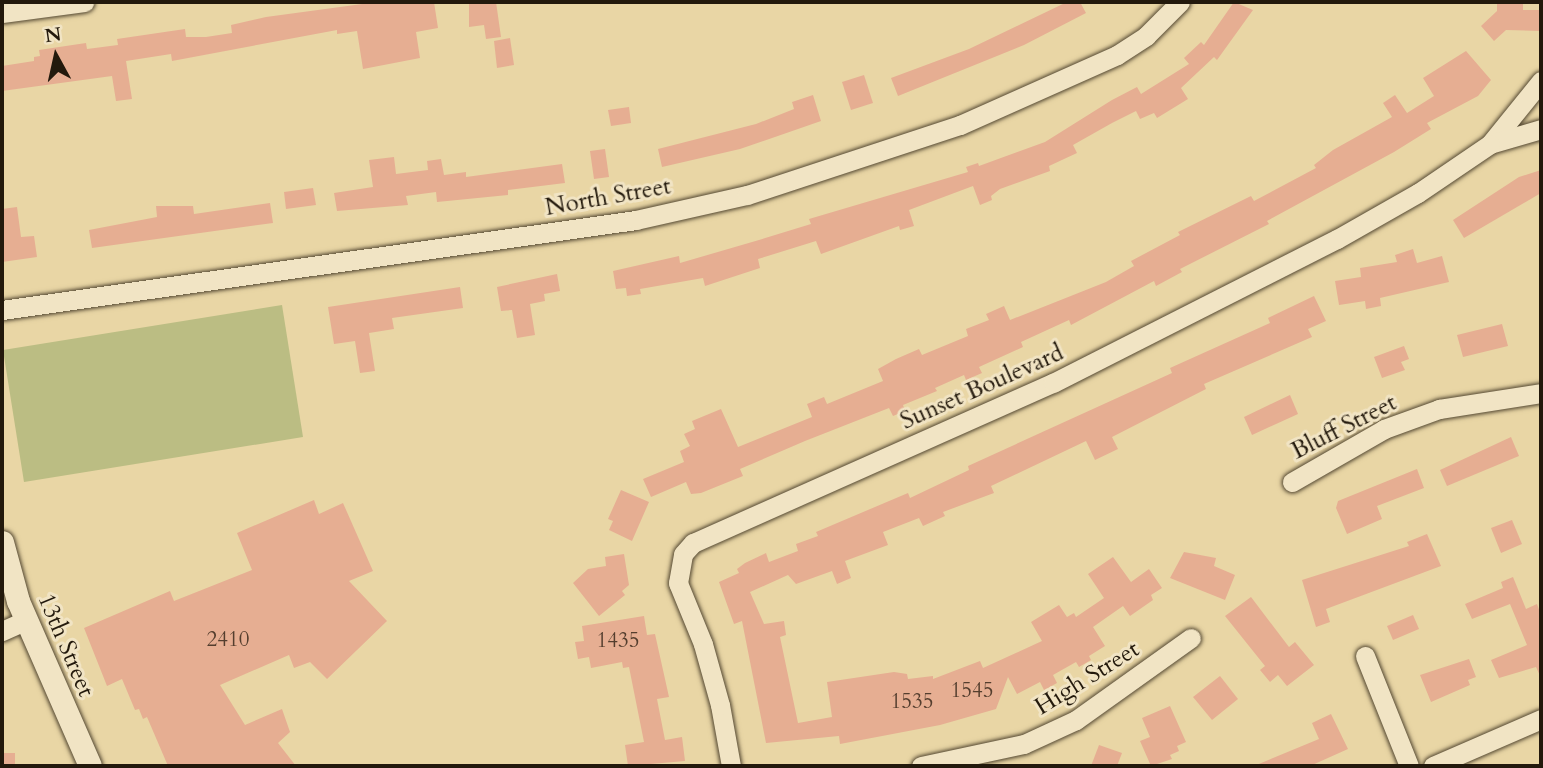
<!DOCTYPE html>
<style>
body{margin:0}
#map{position:relative;width:1543px;height:768px;overflow:hidden;background:#e9d6a5;font-family:Cardo,serif}
div>[style]{position:absolute}
.green>*{inset:0;background:#bbbd83}
.building>*{inset:0;background:#e6ae92}
.roads{filter:drop-shadow(0 0 2px #544832) drop-shadow(0 0 2px #544832)}
.minor>*{height:19px;margin:-9.5px;padding:0 9.5px;transform-origin:9.5px;border-radius:9.5px;background:#f1e4c4}
.tertiary>*{height:23px;margin:-11.5px;padding:0 11.5px;transform-origin:11.5px;border-radius:11.5px;background:#f1e4c4}
span{translate:-50% -50%;white-space:nowrap;text-align:center;line-height:1.15;-webkit-text-stroke:6px #f1e4c4;paint-order:stroke}
.number-label{font-size:21px;color:#543e2e}
.number-label span{-webkit-text-stroke-width:0}
.street-label{font-size:24px;color:#23190c}
.frame{position:absolute;inset:0;border:4px solid #23190c;pointer-events:none}
.north{position:absolute;left:21px;top:21px;width:70px;height:70px;-webkit-text-stroke:5px #f1e4c4;paint-order:stroke;rotate:352deg;font-size:19px;font-weight:700;line-height:28px;text-align:center;color:#23190c}
.north::after{content:'';display:block;margin:auto;width:24px;height:32px;background:#23190c;clip-path:polygon(50% 0,100% 100%,50% 72%,0 100%)}
</style>
<div id="map">
<div class="green">
<i style="clip-path:polygon(282px 305px,303px 437px,24px 482px,3px 350px)"></i>
</div>
<div class="building">
<i style="clip-path:polygon(377px 2px,434px 2px,438px 28px,416px 32px,420px 58px,363px 69px,357px 31px,337px 34px,337px 30px,172px 61px,171px 54px,126px 61px,132px 99px,116px 101px,112px 76px,2px 91px,2px 66px,34px 61px,34px 57px,40px 56px,39px 50px,86px 43px,87px 49px,118px 45px,117px 39px,185px 29px,186px 37px,206px 37px,232px 33px,231px 25px,266px 17px)"></i>
<i style="clip-path:polygon(469px 2px,496px 2px,501px 37px,486px 39px,484px 25px,469px 27px)"></i>
<i style="clip-path:polygon(1067px 2px,1080px 2px,1086px 13px,1024px 45px,898px 96px,891px 78px,969px 49px)"></i>
<i style="clip-path:polygon(1234px 2px,1253px 10px,1217px 60px,1214px 57px,1181px 88px,1188px 99px,1157px 118px,1154px 113px,1140px 119px,1136px 111px,1112px 123px,1073px 145px,1077px 153px,1049px 166px,1050px 171px,1000px 189px,991px 196px,992px 200px,980px 205px,973px 186px,909px 210px,914px 226px,900px 230px,899px 226px,821px 254px,816px 241px,758px 259px,760px 268px,705px 286px,703px 278px,640px 289px,641px 294px,627px 296px,626px 288px,616px 289px,613px 271px,679px 256px,680px 263px,759px 240px,811px 224px,809px 219px,968px 172px,966px 167px,978px 163px,979px 166px,1045px 142px,1112px 100px,1137px 87px,1141px 94px,1189px 64px,1184px 58px,1201px 42px,1204px 45px)"></i>
<i style="clip-path:polygon(1497px 2px,1523px 2px,1523px 10px,1541px 10px,1541px 31px,1506px 30px,1494px 41px,1481px 26px,1497px 11px)"></i>
<i style="clip-path:polygon(510px 38px,514px 65px,497px 68px,494px 41px)"></i>
<i style="clip-path:polygon(1466px 51px,1491px 80px,1478px 96px,1427px 123px,1431px 129px,1394px 152px,1267px 221px,1269px 224px,1180px 269px,1182px 272px,1156px 286px,1154px 281px,1071px 325px,1069px 320px,1021px 342px,1023px 347px,979px 367px,982px 373px,966px 380px,964px 375px,935px 388px,937px 391px,903px 405px,905px 411px,893px 416px,889px 408px,805px 441px,740px 469px,743px 476px,701px 493px,691px 494px,686px 482px,651px 497px,643px 479px,684px 462px,680px 451px,690px 446px,684px 434px,695px 429px,692px 421px,721px 409px,738px 447px,812px 417px,807px 404px,824px 397px,827px 404px,883px 381px,878px 369px,896px 359px,919px 349px,922px 355px,968px 336px,966px 329px,989px 320px,986px 314px,1004px 306px,1010px 320px,1106px 282px,1134px 266px,1131px 261px,1180px 235px,1178px 232px,1251px 196px,1254px 201px,1316px 168px,1314px 165px,1333px 150px,1392px 117px,1383px 103px,1395px 95px,1407px 113px,1434px 96px,1423px 78px)"></i>
<i style="clip-path:polygon(864px 75px,873px 103px,851px 110px,842px 82px)"></i>
<i style="clip-path:polygon(813px 95px,821px 121px,740px 149px,662px 167px,658px 149px,756px 124px,794px 109px,792px 102px)"></i>
<i style="clip-path:polygon(629px 107px,631px 123px,611px 126px,608px 110px)"></i>
<i style="clip-path:polygon(605px 149px,609px 177px,594px 179px,590px 151px)"></i>
<i style="clip-path:polygon(394px 157px,396px 174px,428px 170px,427px 161px,441px 159px,444px 175px,466px 172px,466px 177px,562px 164px,565px 183px,508px 190px,508px 195px,437px 202px,436px 192px,406px 196px,408px 205px,337px 211px,334px 193px,373px 187px,369px 160px)"></i>
<i style="clip-path:polygon(1541px 170px,1541px 193px,1464px 238px,1453px 220px,1519px 177px)"></i>
<i style="clip-path:polygon(313px 188px,316px 205px,286px 209px,284px 192px)"></i>
<i style="clip-path:polygon(270px 203px,273px 223px,92px 248px,89px 230px,157px 217px,156px 206px,193px 206px,194px 214px)"></i>
<i style="clip-path:polygon(17px 207px,21px 237px,34px 236px,37px 257px,2px 262px,2px 209px)"></i>
<i style="clip-path:polygon(1413px 249px,1417px 263px,1442px 256px,1449px 282px,1380px 298px,1381px 306px,1366px 309px,1365px 301px,1339px 305px,1335px 281px,1361px 277px,1360px 268px,1397px 262px,1395px 255px)"></i>
<i style="clip-path:polygon(557px 274px,560px 291px,544px 294px,545px 301px,530px 304px,535px 335px,517px 338px,512px 310px,501px 311px,497px 287px)"></i>
<i style="clip-path:polygon(460px 287px,463px 308px,392px 318px,394px 329px,369px 333px,375px 371px,360px 373px,355px 341px,334px 344px,328px 307px)"></i>
<i style="clip-path:polygon(1314px 296px,1326px 321px,1308px 329px,1312px 337px,1204px 384px,1206px 389px,1112px 437px,1118px 449px,1095px 460px,1086px 441px,991px 486px,994px 493px,943px 512px,945px 516px,923px 526px,919px 518px,883px 532px,888px 545px,845px 561px,851px 578px,837px 584px,832px 571px,796px 584px,788px 575px,750px 592px,764px 624px,784px 621px,786px 635px,780px 637px,798px 723px,832px 717px,827px 682px,894px 672px,907px 674px,908px 679px,933px 676px,933px 679px,980px 661px,983px 668px,1042px 641px,1031px 622px,1059px 605px,1067px 617px,1074px 613px,1076px 617px,1104px 598px,1088px 574px,1113px 557px,1131px 582px,1149px 569px,1162px 588px,1151px 595px,1153px 600px,1130px 616px,1123px 606px,1093px 627px,1105px 646px,1089px 656px,1091px 660px,1079px 667px,1076px 662px,1053px 675px,1057px 683px,1044px 690px,1040px 682px,1017px 694px,1008px 677px,996px 709px,940px 725px,840px 744px,839px 736px,766px 743px,742px 621px,734px 624px,719px 582px,739px 573px,737px 569px,745px 563px,766px 553px,769px 562px,798px 551px,796px 544px,818px 536px,816px 532px,908px 493px,910px 498px,969px 470px,968px 466px,1172px 373px,1170px 368px,1270px 323px,1268px 318px)"></i>
<i style="clip-path:polygon(1502px 324px,1508px 346px,1463px 357px,1457px 335px)"></i>
<i style="clip-path:polygon(1404px 346px,1409px 359px,1401px 362px,1405px 370px,1382px 378px,1374px 357px)"></i>
<i style="clip-path:polygon(1290px 395px,1298px 414px,1252px 435px,1244px 417px)"></i>
<i style="clip-path:polygon(1511px 437px,1519px 456px,1447px 486px,1440px 470px)"></i>
<i style="clip-path:polygon(1417px 469px,1424px 488px,1377px 506px,1382px 519px,1347px 534px,1336px 508px,1338px 501px)"></i>
<i style="clip-path:polygon(621px 490px,649px 502px,632px 541px,609px 530px,613px 521px,608px 519px)"></i>
<i style="clip-path:polygon(314px 500px,319px 514px,343px 503px,373px 571px,349px 581px,387px 621px,327px 679px,310px 662px,294px 668px,289px 655px,220px 685px,245px 725px,282px 709px,290px 732px,278px 743px,296px 766px,168px 766px,147px 717px,143px 719px,139px 709px,135px 710px,122px 679px,107px 686px,84px 628px,170px 591px,174px 601px,252px 570px,237px 533px)"></i>
<i style="clip-path:polygon(1512px 520px,1522px 544px,1501px 553px,1491px 528px)"></i>
<i style="clip-path:polygon(1427px 534px,1441px 566px,1326px 609px,1330px 622px,1316px 627px,1302px 580px,1409px 546px,1407px 542px)"></i>
<i style="clip-path:polygon(1184px 552px,1216px 558px,1214px 566px,1235px 575px,1225px 600px,1170px 578px)"></i>
<i style="clip-path:polygon(624px 554px,629px 585px,622px 591px,625px 595px,599px 616px,573px 583px,588px 569px,606px 566px,605px 557px)"></i>
<i style="clip-path:polygon(1513px 577px,1526px 609px,1537px 604px,1541px 615px,1541px 678px,1536px 667px,1499px 678px,1491px 660px,1527px 645px,1510px 604px,1472px 619px,1465px 604px,1503px 588px,1501px 582px)"></i>
<i style="clip-path:polygon(1251px 597px,1289px 647px,1295px 642px,1314px 665px,1287px 686px,1278px 675px,1270px 682px,1260px 670px,1265px 666px,1225px 616px)"></i>
<i style="clip-path:polygon(1413px 615px,1419px 629px,1393px 640px,1387px 626px)"></i>
<i style="clip-path:polygon(644px 616px,647px 635px,655px 634px,669px 697px,657px 699px,665px 740px,682px 737px,685px 761px,628px 766px,625px 745px,644px 742px,629px 667px,623px 668px,622px 662px,591px 668px,589px 657px,578px 659px,575px 642px,584px 641px,582px 626px)"></i>
<i style="clip-path:polygon(1469px 659px,1476px 677px,1468px 680px,1470px 685px,1431px 702px,1420px 675px)"></i>
<i style="clip-path:polygon(1220px 676px,1238px 699px,1212px 720px,1193px 697px)"></i>
<i style="clip-path:polygon(1170px 706px,1186px 742px,1177px 746px,1179px 751px,1170px 755px,1172px 759px,1151px 766px,1140px 741px,1150px 737px,1142px 718px)"></i>
<i style="clip-path:polygon(1331px 714px,1348px 749px,1310px 766px,1254px 766px,1319px 739px,1312px 723px)"></i>
<i style="clip-path:polygon(1099px 745px,1122px 753px,1117px 766px,1091px 766px)"></i>
<i style="clip-path:polygon(2px 753px,15px 753px,15px 766px,4px 766px)"></i>
</div>
<div class="roads">
<div class="minor">
<i style="left:2px;top:13px;width:83px;rotate:-7.6deg"></i>
<i style="left:1541px;top:81px;width:81px;rotate:129deg"></i>
<i style="left:1490px;top:144px;width:53px;rotate:-16.4deg"></i>
<i style="left:2px;top:310px;width:640px;rotate:-8.08deg"></i>
<i style="left:636px;top:220px;width:114px;rotate:-12.7deg"></i>
<i style="left:747px;top:195px;width:224px;rotate:-18.2deg"></i>
<i style="left:960px;top:125px;width:172px;rotate:-24deg"></i>
<i style="left:1117px;top:55px;width:35px;rotate:-33deg"></i>
<i style="left:1146px;top:36px;width:48px;rotate:-45deg"></i>
<i style="left:1292px;top:482px;width:106px;rotate:-29.9deg"></i>
<i style="left:1384px;top:429px;width:59px;rotate:-20deg"></i>
<i style="left:1439px;top:409px;width:103px;rotate:-8.9deg"></i>
<i style="left:2px;top:631px;width:27px;rotate:-24deg"></i>
<i style="left:1365px;top:656px;width:118px;rotate:68.2deg"></i>
<i style="left:731px;top:766px;width:62px;rotate:-100.2deg"></i>
<i style="left:720px;top:705px;width:63px;rotate:-105.6deg"></i>
<i style="left:703px;top:644px;width:66px;rotate:-112.3deg"></i>
<i style="left:678px;top:583px;width:29px;rotate:-80deg"></i>
<i style="left:683px;top:554px;width:15px;rotate:-48deg"></i>
<i style="left:693px;top:543px;width:394px;rotate:-24deg"></i>
<i style="left:1053px;top:383px;width:318px;rotate:-26.9deg"></i>
<i style="left:1337px;top:239px;width:93px;rotate:-29.6deg"></i>
<i style="left:1418px;top:193px;width:87px;rotate:-34.2deg"></i>
<i style="left:921px;top:766px;width:105px;rotate:-12.1deg"></i>
<i style="left:1024px;top:744px;width:57px;rotate:-24.8deg"></i>
<i style="left:1076px;top:720px;width:141px;rotate:-35.5deg"></i>
<i style="left:1433px;top:766px;width:118px;rotate:-23.5deg"></i>
</div>
<div class="tertiary">
<i style="left:2px;top:542px;width:61px;rotate:74.8deg"></i>
<i style="left:18px;top:601px;width:180px;rotate:66.4deg"></i>
</div>
</div>
<div class="number-label">
<span style="left:228px;top:640px">2410</span>
<span style="left:618px;top:641px">1435</span>
<span style="left:972px;top:691px">1545</span>
<span style="left:912px;top:702px">1535</span>
</div>
<div class="street-label">
<span style="left:608px;top:197px;rotate:-10deg">North Street</span>
<span style="left:982px;top:387px;rotate:-24deg">Sunset Boulevard</span>
<span style="left:1344px;top:427px;rotate:-27deg">Bluff Street</span>
<span style="left:66px;top:645px;rotate:67deg">13th Street</span>
<span style="left:1087px;top:678px;rotate:-32deg">High Street</span>
</div>
<div class="frame"></div>
<div class="north">N</div>
</div>
